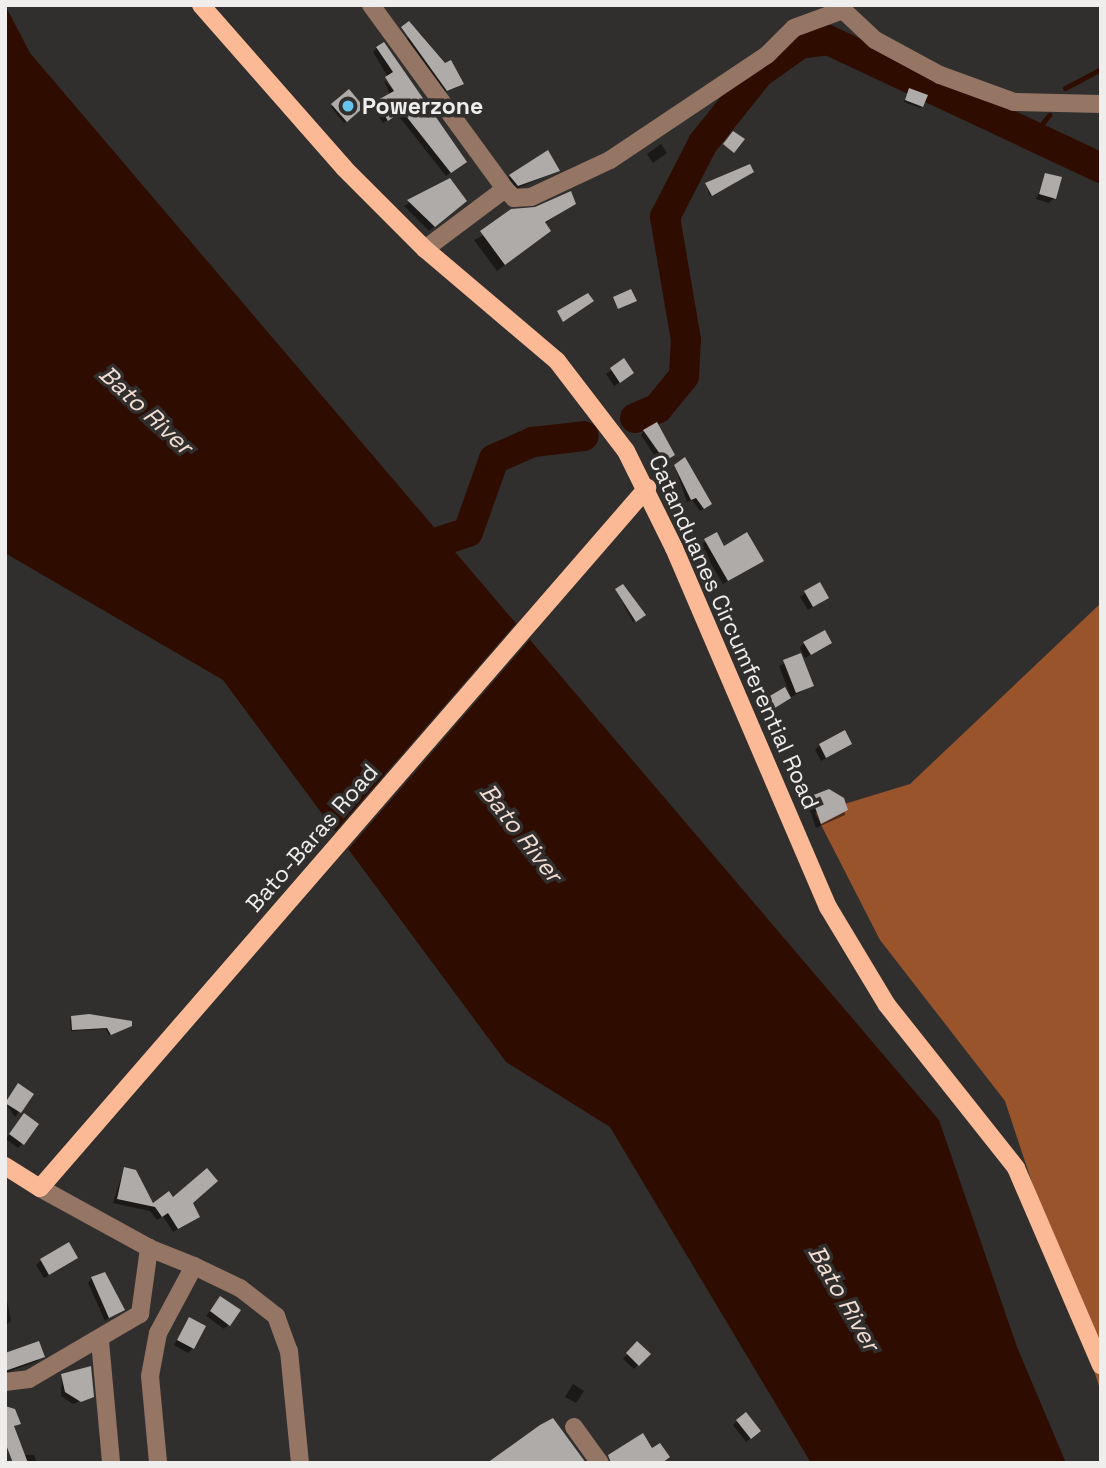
<!DOCTYPE html>
<style>
body{margin:0}
#map{position:relative;width:1106px;height:1468px;overflow:hidden;background:#312f2d;font-family:"Space Grotesk",sans-serif}
div>[style]{position:absolute}
.forest>*{inset:0;background:#9a542c}
.water>*{inset:0;background:#2e0c00}
.pier>*{inset:0;background:#312f2d}
.shadow>*{inset:0;background:#0007}
.stream>*{height:5px;margin:-2.5px;padding:0 2.5px;transform-origin:2.5px;border-radius:2.5px;background:#2e0c00}
.river>*{height:30px;margin:-15px;padding:0 15px;transform-origin:15px;border-radius:15px;background:#2e0c00}
.building>*{inset:0;background:#aeaba9}
.minor>*{height:18px;margin:-9px;padding:0 9px;transform-origin:9px;border-radius:9px;background:#957564}
.major>*{height:18px;margin:-9px;padding:0 9px;transform-origin:9px;border-radius:9px;background:#fbb995}
.dots>*{width:19px;height:19px;translate:-50% -50%;box-sizing:border-box;border:4px solid #312f2d;border-radius:50%}
span{translate:-50% -50%;white-space:nowrap;text-align:center;line-height:1.15;-webkit-text-stroke:7px #312f2d;paint-order:stroke}
.poi-label{font-size:23px;color:#f0eeed;font-weight:700}
.left{translate:0 -50%;text-align:left}
.street-label{font-size:23px;color:#f0eeed}
.water-label{font-size:24px;color:#f2ddd2;font-style:italic}
.frame{position:absolute;inset:0;border:7px solid #f0eeed;pointer-events:none}
</style>
<div id="map">
<div class="forest">
<i style="clip-path:polygon(1101px 603px,1101px 1392px,1005px 1101px,880px 940px,815px 813px,910px 784px)"></i>
</div>
<div class="water">
<i style="clip-path:polygon(5px 5px,30px 53px,939px 1120px,1017px 1347px,1066px 1463px,811px 1463px,610px 1127px,506px 1062px,223px 680px,5px 553px)"></i>
</div>
<div class="pier">
<i style="clip-path:polygon(518px 621px,532px 637px,346px 852px,333px 834px)"></i>
</div>
<div class="shadow">
<i style="clip-path:polygon(420px 33px,462px 84px,458px 87px,443px 93px,404px 40px)"></i>
<i style="clip-path:polygon(377px 48px,460px 166px,446px 176px,397px 114px,383px 123px,373px 107px,390px 95px,384px 80px,400px 97px,373px 52px)"></i>
<i style="clip-path:polygon(910px 90px,922px 106px,920px 108px,904px 102px)"></i>
<i style="clip-path:polygon(349px 91px,362px 107px,344px 123px,331px 107px)"></i>
<i style="clip-path:polygon(661px 144px,667px 153px,653px 163px,647px 154px)"></i>
<i style="clip-path:polygon(547px 152px,558px 171px,513px 190px,505px 180px)"></i>
<i style="clip-path:polygon(749px 166px,750px 173px,710px 196px,706px 184px)"></i>
<i style="clip-path:polygon(1046px 175px,1054px 198px,1049px 203px,1036px 199px)"></i>
<i style="clip-path:polygon(449px 180px,460px 205px,429px 231px,404px 206px)"></i>
<i style="clip-path:polygon(570px 193px,574px 203px,544px 224px,549px 231px,497px 271px,474px 240px)"></i>
<i style="clip-path:polygon(624px 361px,627px 378px,614px 386px,606px 374px)"></i>
<i style="clip-path:polygon(644px 431px,673px 455px,660px 464px,641px 435px)"></i>
<i style="clip-path:polygon(675px 466px,707px 507px,700px 511px,692px 500px,687px 502px)"></i>
<i style="clip-path:polygon(716px 535px,723px 548px,761px 561px,723px 584px,700px 545px)"></i>
<i style="clip-path:polygon(819px 584px,822px 602px,808px 610px,800px 597px)"></i>
<i style="clip-path:polygon(616px 590px,643px 615px,633px 622px)"></i>
<i style="clip-path:polygon(804px 643px,830px 643px,805px 658px,800px 648px)"></i>
<i style="clip-path:polygon(800px 655px,812px 686px,791px 697px,779px 666px)"></i>
<i style="clip-path:polygon(789px 698px,764px 714px,760px 706px,764px 701px)"></i>
<i style="clip-path:polygon(850px 744px,821px 761px,815px 750px,820px 745px)"></i>
<i style="clip-path:polygon(812px 797px,843px 799px,845px 815px,816px 828px,807px 802px)"></i>
<i style="clip-path:polygon(70px 1020px,72px 1018px,129px 1022px,109px 1035px,106px 1029px,71px 1031px)"></i>
<i style="clip-path:polygon(18px 1085px,32px 1094px,15px 1117px,5px 1102px)"></i>
<i style="clip-path:polygon(19px 1120px,23px 1143px,18px 1148px,6px 1139px)"></i>
<i style="clip-path:polygon(124px 1169px,152px 1206px,173px 1199px,191px 1203px,198px 1217px,173px 1232px,163px 1216px,157px 1220px,150px 1211px,113px 1203px)"></i>
<i style="clip-path:polygon(76px 1258px,44px 1278px,36px 1265px,41px 1261px)"></i>
<i style="clip-path:polygon(92px 1278px,123px 1309px,105px 1321px,88px 1283px)"></i>
<i style="clip-path:polygon(5px 1290px,11px 1321px,5px 1326px)"></i>
<i style="clip-path:polygon(216px 1303px,229px 1324px,224px 1329px,206px 1316px)"></i>
<i style="clip-path:polygon(190px 1319px,193px 1348px,188px 1353px,174px 1345px)"></i>
<i style="clip-path:polygon(38px 1343px,38px 1361px,5px 1373px,5px 1353px)"></i>
<i style="clip-path:polygon(637px 1344px,648px 1354px,634px 1369px,623px 1359px)"></i>
<i style="clip-path:polygon(62px 1375px,89px 1397px,73px 1404px,61px 1396px)"></i>
<i style="clip-path:polygon(573px 1384px,584px 1391px,576px 1403px,565px 1397px)"></i>
<i style="clip-path:polygon(737px 1421px,754px 1435px,746px 1442px,733px 1425px)"></i>
<i style="clip-path:polygon(14px 1455px,34px 1455px,37px 1463px,11px 1463px)"></i>
</div>
<div class="stream">
<i style="left:1065px;top:88px;width:41px;rotate:-27.8deg"></i>
<i style="left:1033px;top:135px;width:26px;rotate:-51deg"></i>
</div>
<div class="river">
<i style="left:635px;top:418px;width:25px;rotate:-23deg"></i>
<i style="left:658px;top:408px;width:41px;rotate:-50.9deg"></i>
<i style="left:684px;top:376px;width:36px;rotate:-87deg"></i>
<i style="left:686px;top:340px;width:125px;rotate:-99.7deg"></i>
<i style="left:665px;top:217px;width:83px;rotate:-62.8deg"></i>
<i style="left:703px;top:143px;width:90px;rotate:-51.3deg"></i>
<i style="left:759px;top:73px;width:50px;rotate:-35.3deg"></i>
<i style="left:800px;top:44px;width:28px;rotate:-8deg"></i>
<i style="left:828px;top:40px;width:302px;rotate:25.1deg"></i>
<i style="left:408px;top:552px;width:63px;rotate:-18.4deg"></i>
<i style="left:468px;top:532px;width:77px;rotate:-70.4deg"></i>
<i style="left:494px;top:459px;width:43px;rotate:-23.6deg"></i>
<i style="left:533px;top:442px;width:51px;rotate:-6.7deg"></i>
</div>
<div class="building">
<i style="clip-path:polygon(409px 21px,445px 63px,451px 60px,464px 84px,447px 91px,401px 27px)"></i>
<i style="clip-path:polygon(384px 42px,467px 162px,451px 173px,402px 111px,388px 121px,376px 101px,394px 91px,385px 77px,393px 72px,376px 47px)"></i>
<i style="clip-path:polygon(909px 88px,928px 95px,923px 107px,905px 100px)"></i>
<i style="clip-path:polygon(349px 89px,364px 107px,347px 122px,331px 104px)"></i>
<i style="clip-path:polygon(733px 131px,745px 139px,734px 153px,723px 144px)"></i>
<i style="clip-path:polygon(548px 150px,560px 171px,518px 186px,509px 175px)"></i>
<i style="clip-path:polygon(750px 164px,754px 172px,712px 196px,705px 183px)"></i>
<i style="clip-path:polygon(1045px 173px,1062px 177px,1056px 199px,1039px 194px)"></i>
<i style="clip-path:polygon(450px 178px,467px 201px,435px 227px,407px 200px)"></i>
<i style="clip-path:polygon(571px 191px,576px 204px,545px 222px,551px 231px,505px 265px,480px 231px,511px 209px,535px 207px)"></i>
<i style="clip-path:polygon(631px 289px,637px 301px,618px 309px,613px 297px)"></i>
<i style="clip-path:polygon(588px 293px,594px 301px,563px 322px,557px 311px)"></i>
<i style="clip-path:polygon(624px 358px,634px 373px,620px 383px,610px 368px)"></i>
<i style="clip-path:polygon(657px 422px,675px 455px,665px 461px,643px 430px)"></i>
<i style="clip-path:polygon(685px 457px,712px 504px,704px 509px,696px 498px,691px 500px,674px 465px)"></i>
<i style="clip-path:polygon(717px 532px,724px 546px,747px 532px,764px 561px,728px 581px,704px 539px)"></i>
<i style="clip-path:polygon(820px 582px,829px 598px,813px 607px,804px 591px)"></i>
<i style="clip-path:polygon(623px 584px,646px 615px,636px 622px,615px 589px)"></i>
<i style="clip-path:polygon(825px 630px,832px 643px,811px 655px,803px 642px)"></i>
<i style="clip-path:polygon(801px 653px,814px 686px,796px 693px,783px 660px)"></i>
<i style="clip-path:polygon(785px 687px,791px 698px,770px 711px,763px 700px)"></i>
<i style="clip-path:polygon(845px 730px,852px 744px,826px 758px,819px 744px)"></i>
<i style="clip-path:polygon(829px 789px,844px 798px,848px 810px,821px 824px,811px 796px)"></i>
<i style="clip-path:polygon(89px 1014px,132px 1021px,132px 1026px,111px 1035px,107px 1028px,72px 1030px,71px 1016px)"></i>
<i style="clip-path:polygon(18px 1083px,34px 1094px,21px 1113px,5px 1103px)"></i>
<i style="clip-path:polygon(24px 1113px,39px 1124px,24px 1145px,9px 1134px)"></i>
<i style="clip-path:polygon(124px 1167px,136px 1170px,153px 1203px,169px 1191px,173px 1197px,207px 1168px,218px 1181px,193px 1203px,200px 1217px,178px 1229px,168px 1213px,162px 1217px,155px 1207px,117px 1199px)"></i>
<i style="clip-path:polygon(69px 1242px,78px 1258px,49px 1275px,40px 1259px)"></i>
<i style="clip-path:polygon(105px 1272px,125px 1310px,109px 1318px,91px 1277px)"></i>
<i style="clip-path:polygon(220px 1296px,241px 1310px,230px 1326px,210px 1311px)"></i>
<i style="clip-path:polygon(189px 1317px,206px 1326px,194px 1349px,177px 1340px)"></i>
<i style="clip-path:polygon(39px 1341px,45px 1357px,5px 1371px,5px 1353px)"></i>
<i style="clip-path:polygon(637px 1341px,651px 1354px,639px 1366px,626px 1353px)"></i>
<i style="clip-path:polygon(91px 1366px,94px 1397px,81px 1402px,65px 1392px,61px 1374px)"></i>
<i style="clip-path:polygon(5px 1406px,15px 1409px,21px 1424px,14px 1426px,28px 1463px,13px 1463px,5px 1442px)"></i>
<i style="clip-path:polygon(746px 1412px,761px 1431px,751px 1439px,736px 1420px)"></i>
<i style="clip-path:polygon(553px 1418px,586px 1463px,487px 1463px,540px 1425px)"></i>
<i style="clip-path:polygon(643px 1433px,652px 1448px,660px 1443px,670px 1457px,662px 1463px,611px 1463px,608px 1455px)"></i>
</div>
<div class="minor">
<i style="left:371px;top:5px;width:228px;rotate:53.9deg"></i>
<i style="left:425px;top:249px;width:100px;rotate:-36.9deg"></i>
<i style="left:505px;top:189px;width:13px;rotate:45deg"></i>
<i style="left:514px;top:198px;width:17px;rotate:-3deg"></i>
<i style="left:531px;top:197px;width:87px;rotate:-25.1deg"></i>
<i style="left:610px;top:160px;width:189px;rotate:-33.8deg"></i>
<i style="left:767px;top:55px;width:38px;rotate:-45deg"></i>
<i style="left:794px;top:28px;width:52px;rotate:-20.2deg"></i>
<i style="left:843px;top:10px;width:44px;rotate:43.2deg"></i>
<i style="left:875px;top:40px;width:74px;rotate:28.3deg"></i>
<i style="left:940px;top:75px;width:79px;rotate:20deg"></i>
<i style="left:1014px;top:102px;width:87px;rotate:1.3deg"></i>
<i style="left:40px;top:1188px;width:124px;rotate:28.8deg"></i>
<i style="left:149px;top:1248px;width:48px;rotate:21.8deg"></i>
<i style="left:194px;top:1266px;width:76px;rotate:118.2deg"></i>
<i style="left:158px;top:1333px;width:44px;rotate:100.5deg"></i>
<i style="left:150px;top:1376px;width:87px;rotate:84.7deg"></i>
<i style="left:194px;top:1266px;width:51px;rotate:25.6deg"></i>
<i style="left:240px;top:1288px;width:46px;rotate:37.9deg"></i>
<i style="left:276px;top:1316px;width:37px;rotate:70deg"></i>
<i style="left:289px;top:1351px;width:113px;rotate:84.4deg"></i>
<i style="left:100px;top:1341px;width:122px;rotate:84.8deg"></i>
<i style="left:5px;top:1382px;width:24px;rotate:-7deg"></i>
<i style="left:29px;top:1379px;width:129px;rotate:-30.4deg"></i>
<i style="left:140px;top:1314px;width:67px;rotate:-82.2deg"></i>
<i style="left:574px;top:1427px;width:44px;rotate:54.2deg"></i>
</div>
<div class="major">
<i style="left:201px;top:5px;width:217px;rotate:48.7deg"></i>
<i style="left:344px;top:168px;width:115px;rotate:45deg"></i>
<i style="left:425px;top:249px;width:173px;rotate:40.3deg"></i>
<i style="left:557px;top:361px;width:113px;rotate:52.5deg"></i>
<i style="left:626px;top:451px;width:108px;rotate:63.7deg"></i>
<i style="left:674px;top:548px;width:391px;rotate:66.8deg"></i>
<i style="left:828px;top:907px;width:114px;rotate:59deg"></i>
<i style="left:887px;top:1005px;width:208px;rotate:51.6deg"></i>
<i style="left:1016px;top:1168px;width:215px;rotate:66.7deg"></i>
<i style="left:5px;top:1166px;width:41px;rotate:32.2deg"></i>
<i style="left:40px;top:1188px;width:927px;rotate:-49.07deg"></i>
</div>
<div class="dots">
<i style="left:348px;top:106px;background:#65c5ee"></i>
</div>
<div class="poi-label">
<span class="left" style="left:362px;top:106px">Powerzone</span>
</div>
<div class="street-label">
<span style="left:734px;top:632px;rotate:66deg">Catanduanes Circumferential Road</span>
<span style="left:312px;top:838px;rotate:-49deg">Bato-Baras Road</span>
</div>
<div class="water-label">
<span style="left:146px;top:410px;rotate:43deg">Bato River</span>
<span style="left:521px;top:833px;rotate:52deg">Bato River</span>
<span style="left:844px;top:1298px;rotate:60deg">Bato River</span>
</div>
<div class="frame"></div>
</div>
